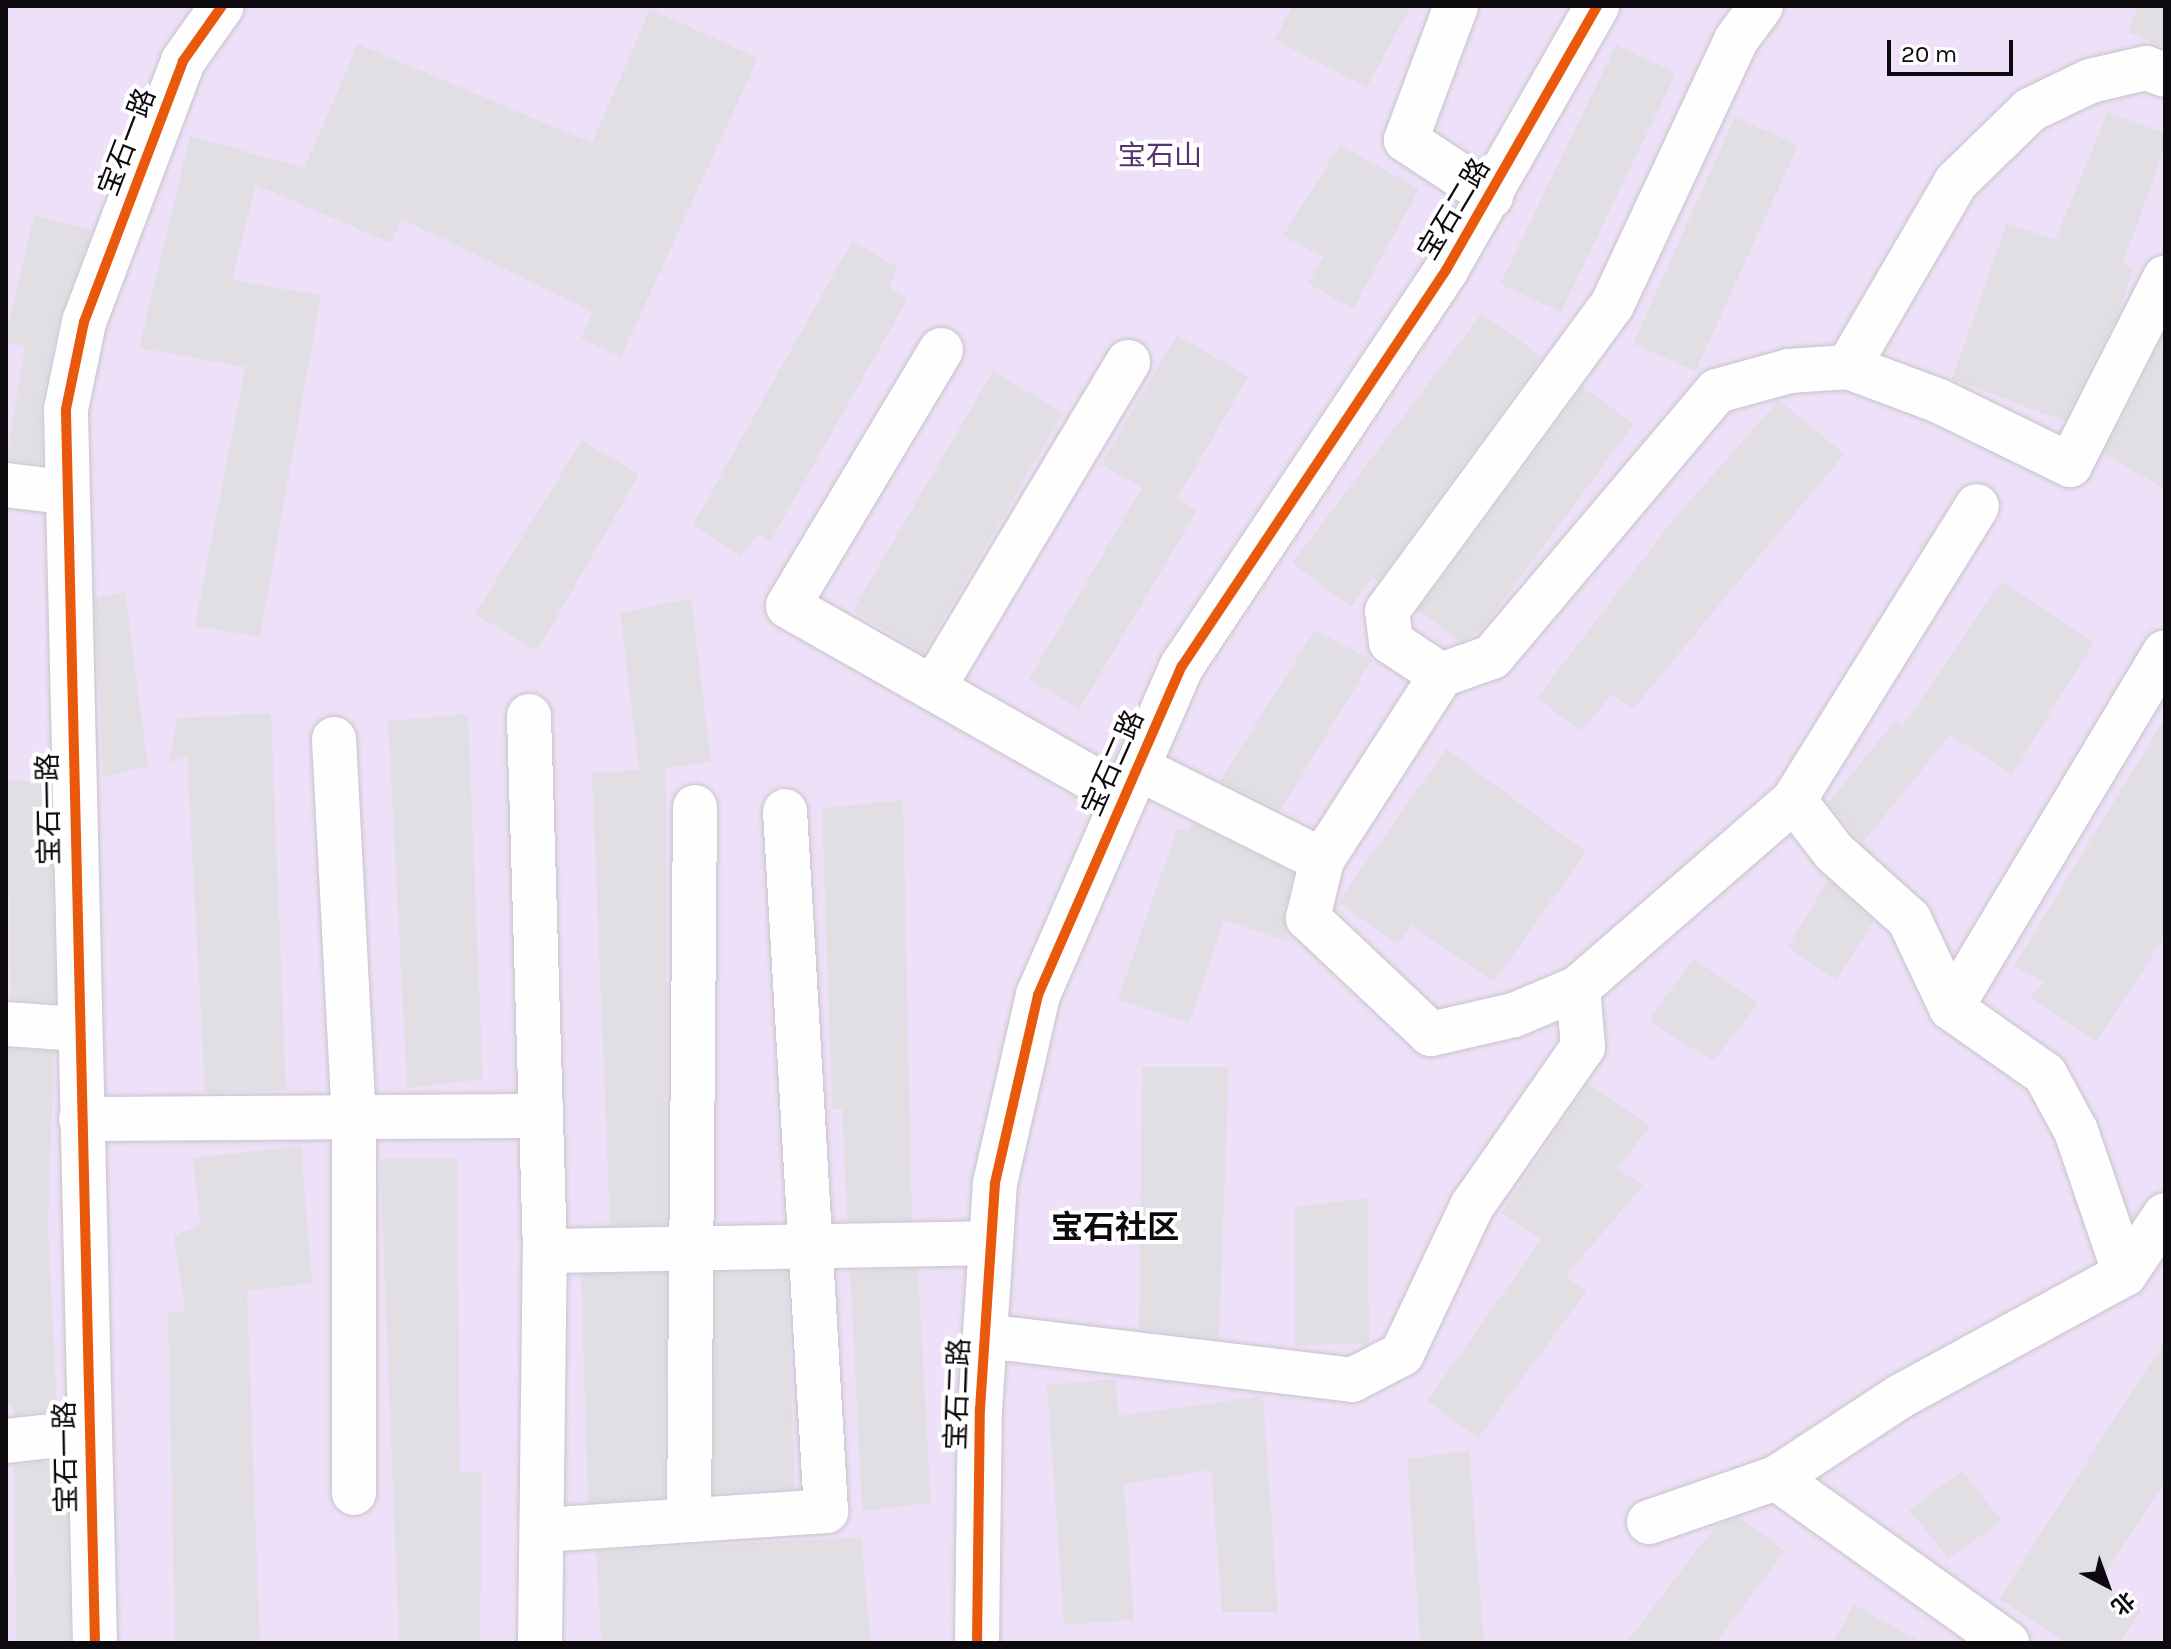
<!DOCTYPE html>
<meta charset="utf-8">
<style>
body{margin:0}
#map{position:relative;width:2171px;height:1649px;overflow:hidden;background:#fcfafe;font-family:Karla,"Noto Sans SC",sans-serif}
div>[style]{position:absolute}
.green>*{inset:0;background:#eee0f8}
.building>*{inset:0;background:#e1dfe3}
.roads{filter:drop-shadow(0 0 2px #c6c4c8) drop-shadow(0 0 2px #c6c4c8)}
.minor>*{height:44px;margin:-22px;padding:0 22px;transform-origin:22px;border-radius:22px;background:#fffeff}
.cycleway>*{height:10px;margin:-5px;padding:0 5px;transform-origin:5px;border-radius:5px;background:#e8590c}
span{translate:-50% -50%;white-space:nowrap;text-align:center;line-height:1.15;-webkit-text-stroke:8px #fff;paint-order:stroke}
.street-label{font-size:28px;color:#0d0a0f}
.park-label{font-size:28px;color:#57326d}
.quarter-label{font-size:32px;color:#0d0a0f;font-weight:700}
.frame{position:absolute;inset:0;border:8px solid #0d0a0f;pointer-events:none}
.north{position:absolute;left:2067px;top:1545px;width:80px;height:80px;-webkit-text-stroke:6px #fff;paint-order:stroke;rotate:139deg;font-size:22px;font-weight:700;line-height:32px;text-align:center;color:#0d0a0f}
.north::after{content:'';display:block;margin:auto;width:28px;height:36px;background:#0d0a0f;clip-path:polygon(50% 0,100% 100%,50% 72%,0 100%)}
.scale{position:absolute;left:1887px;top:40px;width:126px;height:36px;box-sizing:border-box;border:4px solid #0d0a0f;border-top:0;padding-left:10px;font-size:24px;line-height:28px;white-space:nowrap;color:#0d0a0f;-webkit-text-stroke:6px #fff;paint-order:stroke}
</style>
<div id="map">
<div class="green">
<i style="clip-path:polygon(6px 6px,2165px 6px,2165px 1643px,6px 1643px)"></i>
</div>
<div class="building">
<i style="clip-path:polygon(1292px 6px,1411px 6px,1367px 87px,1275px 40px)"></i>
<i style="clip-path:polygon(2138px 6px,2165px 6px,2165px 47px,2128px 32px)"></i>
<i style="clip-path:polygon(650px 9px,758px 58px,621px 357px,581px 338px,593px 312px,402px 219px,391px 243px,256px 185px,232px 280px,321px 295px,260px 637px,195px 626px,245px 367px,139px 348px,190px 136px,304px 168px,358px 44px,592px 143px)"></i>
<i style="clip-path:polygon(1616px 45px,1676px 73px,1561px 312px,1500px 284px)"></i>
<i style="clip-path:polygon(2108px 112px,2165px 133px,2165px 146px,2123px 264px,2134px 268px,2118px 315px,2064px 421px,1952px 379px,2007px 223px,2055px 240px)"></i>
<i style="clip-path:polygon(1735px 117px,1798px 145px,1696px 371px,1633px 344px)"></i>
<i style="clip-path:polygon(1340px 145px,1419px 189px,1353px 309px,1308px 283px,1324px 257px,1283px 236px)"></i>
<i style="clip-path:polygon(34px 215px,92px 231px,60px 317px,41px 404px,42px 464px,6px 460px,25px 346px,6px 342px,6px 335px)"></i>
<i style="clip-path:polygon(852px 241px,897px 267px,889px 288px,908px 298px,770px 542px,757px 534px,741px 556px,693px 525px)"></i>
<i style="clip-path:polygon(1482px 313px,1542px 357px,1378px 581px,1373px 577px,1351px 607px,1292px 563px)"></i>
<i style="clip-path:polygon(2165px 333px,2165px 489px,2104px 454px)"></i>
<i style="clip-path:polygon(1177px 335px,1248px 377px,1177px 499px,1197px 511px,1079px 709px,1029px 679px,1142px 488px,1101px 464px)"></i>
<i style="clip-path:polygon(993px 371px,1063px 413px,923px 654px,853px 610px)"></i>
<i style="clip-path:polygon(1583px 387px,1634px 424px,1480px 632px,1461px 642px,1418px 610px)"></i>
<i style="clip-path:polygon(1779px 400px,1844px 454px,1633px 709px,1612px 694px,1581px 731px,1537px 698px,1673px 520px)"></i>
<i style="clip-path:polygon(582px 440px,639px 475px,537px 651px,475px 614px)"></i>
<i style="clip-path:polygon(2001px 582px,2094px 642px,2012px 775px,1950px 735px,1862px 844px,1828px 803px,1895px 721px,1902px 727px)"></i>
<i style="clip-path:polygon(125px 592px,148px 766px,103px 778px,95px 598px)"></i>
<i style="clip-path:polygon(691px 598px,711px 762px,666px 768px,666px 1224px,610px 1225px,592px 773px,639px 770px,620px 613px)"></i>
<i style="clip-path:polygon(1315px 630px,1372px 660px,1280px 811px,1220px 781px)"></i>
<i style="clip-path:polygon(271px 713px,286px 1090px,205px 1093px,187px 757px,169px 762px,177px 718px)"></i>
<i style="clip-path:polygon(468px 714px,483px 1079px,407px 1088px,388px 721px)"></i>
<i style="clip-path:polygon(2165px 718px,2165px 936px,2096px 1042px,2030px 997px,2044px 982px,2014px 966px)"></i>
<i style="clip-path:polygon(1446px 749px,1586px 852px,1494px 982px,1411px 925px,1398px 944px,1338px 902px)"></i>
<i style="clip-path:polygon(50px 780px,55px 1002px,11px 999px,6px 781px)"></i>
<i style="clip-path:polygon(903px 800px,912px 1219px,847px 1221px,842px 1109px,832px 1109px,822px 808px)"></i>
<i style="clip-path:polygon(1193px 823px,1293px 873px,1284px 913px,1288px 942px,1224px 920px,1189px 1023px,1118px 1000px,1177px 828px,1187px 832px)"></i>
<i style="clip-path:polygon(1828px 880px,1874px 921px,1836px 980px,1788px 947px)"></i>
<i style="clip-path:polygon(1693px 958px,1759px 1003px,1713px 1061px,1649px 1021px)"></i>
<i style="clip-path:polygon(6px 1049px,54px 1052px,48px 1225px,57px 1410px,14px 1415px,13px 1405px,6px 1406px)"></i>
<i style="clip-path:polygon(1142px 1067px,1229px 1067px,1219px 1339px,1139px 1329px)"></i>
<i style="clip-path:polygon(1588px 1083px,1650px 1126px,1617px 1169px,1643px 1185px,1566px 1276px,1587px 1291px,1478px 1438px,1427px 1401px,1541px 1240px,1501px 1213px)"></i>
<i style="clip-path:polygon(301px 1146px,312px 1283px,247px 1291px,260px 1643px,175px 1643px,168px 1313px,185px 1311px,174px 1236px,200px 1225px,193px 1158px)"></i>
<i style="clip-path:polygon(380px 1159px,457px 1159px,460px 1473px,482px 1472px,480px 1643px,399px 1643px)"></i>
<i style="clip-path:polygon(1368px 1198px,1369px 1343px,1295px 1346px,1294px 1207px)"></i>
<i style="clip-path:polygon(918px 1269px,931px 1503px,862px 1511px,850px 1271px)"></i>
<i style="clip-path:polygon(787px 1272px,795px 1488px,714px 1493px,716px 1273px)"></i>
<i style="clip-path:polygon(666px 1274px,664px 1497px,588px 1502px,581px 1275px)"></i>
<i style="clip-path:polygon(2165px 1340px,2165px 1481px,2099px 1584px,2141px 1610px,2120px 1643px,2067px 1643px,1999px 1599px)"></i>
<i style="clip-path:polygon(1116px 1379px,1118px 1416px,1263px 1396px,1278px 1612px,1222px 1612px,1211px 1470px,1124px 1484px,1134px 1620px,1064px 1625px,1047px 1385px)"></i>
<i style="clip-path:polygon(1469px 1450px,1484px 1643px,1420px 1643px,1407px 1459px)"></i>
<i style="clip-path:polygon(66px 1460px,70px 1643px,16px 1643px,14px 1465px)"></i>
<i style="clip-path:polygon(1963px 1471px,2002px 1521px,1948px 1558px,1909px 1510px)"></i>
<i style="clip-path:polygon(1739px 1517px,1785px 1551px,1716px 1643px,1626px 1643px,1716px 1525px)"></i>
<i style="clip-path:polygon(861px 1537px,871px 1643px,601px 1643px,596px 1551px)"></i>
<i style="clip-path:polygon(1854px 1605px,1923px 1643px,1833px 1643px)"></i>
</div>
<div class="roads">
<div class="minor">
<i style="left:1456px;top:6px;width:143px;rotate:110.5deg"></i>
<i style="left:1406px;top:140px;width:102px;rotate:33.4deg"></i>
<i style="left:941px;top:350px;width:298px;rotate:120.9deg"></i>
<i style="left:788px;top:606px;width:386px;rotate:29.6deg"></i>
<i style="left:1848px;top:367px;width:214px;rotate:-59.7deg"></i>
<i style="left:1956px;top:182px;width:103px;rotate:-44.2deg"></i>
<i style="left:2030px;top:110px;width:67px;rotate:-25.8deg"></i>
<i style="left:2090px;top:81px;width:57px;rotate:-13.1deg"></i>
<i style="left:2146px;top:68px;width:20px;rotate:20deg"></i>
<i style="left:6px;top:485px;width:59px;rotate:6.8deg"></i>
<i style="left:1441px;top:675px;width:60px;rotate:-146.6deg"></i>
<i style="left:1391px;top:642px;width:31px;rotate:-97deg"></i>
<i style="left:1387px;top:611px;width:380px;rotate:-53.7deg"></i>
<i style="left:1612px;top:305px;width:293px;rotate:-64.9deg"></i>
<i style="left:1736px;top:40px;width:42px;rotate:-53.7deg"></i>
<i style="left:933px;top:688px;width:380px;rotate:-59.1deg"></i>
<i style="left:529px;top:716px;width:535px;rotate:88.29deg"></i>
<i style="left:545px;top:1251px;width:446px;rotate:-1deg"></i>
<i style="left:334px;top:739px;width:380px;rotate:87deg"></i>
<i style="left:354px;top:1118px;width:375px;rotate:90deg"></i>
<i style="left:1138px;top:768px;width:206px;rotate:26.6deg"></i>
<i style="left:1322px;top:860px;width:60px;rotate:103.6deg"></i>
<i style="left:1308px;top:918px;width:169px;rotate:43.3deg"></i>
<i style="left:1431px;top:1034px;width:85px;rotate:-12.9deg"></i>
<i style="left:1514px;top:1015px;width:69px;rotate:-22.9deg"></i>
<i style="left:1578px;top:988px;width:286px;rotate:-41deg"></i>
<i style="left:1794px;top:800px;width:346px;rotate:-58.1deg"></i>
<i style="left:1794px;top:800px;width:66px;rotate:52.4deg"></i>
<i style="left:1834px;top:852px;width:101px;rotate:41.8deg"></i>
<i style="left:1909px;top:919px;width:98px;rotate:64.7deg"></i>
<i style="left:1951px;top:1008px;width:115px;rotate:35.1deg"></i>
<i style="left:2045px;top:1074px;width:65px;rotate:61.5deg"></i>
<i style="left:2076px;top:1131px;width:151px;rotate:71.1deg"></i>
<i style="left:1322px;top:860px;width:220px;rotate:-57.2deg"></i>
<i style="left:1441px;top:675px;width:54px;rotate:-19.4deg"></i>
<i style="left:1492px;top:657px;width:348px;rotate:-49.8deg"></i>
<i style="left:1717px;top:391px;width:75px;rotate:-15.5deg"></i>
<i style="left:1789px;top:371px;width:59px;rotate:-3.9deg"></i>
<i style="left:1848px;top:367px;width:97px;rotate:20.5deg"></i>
<i style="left:1939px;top:401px;width:146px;rotate:26deg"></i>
<i style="left:2070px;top:465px;width:210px;rotate:-63.1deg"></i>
<i style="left:1951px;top:1008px;width:415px;rotate:-59deg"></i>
<i style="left:6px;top:1024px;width:73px;rotate:3.9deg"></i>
<i style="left:81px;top:1119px;width:460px;rotate:-0.4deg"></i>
<i style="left:985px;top:1336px;width:370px;rotate:6.8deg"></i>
<i style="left:1352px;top:1380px;width:56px;rotate:-27.5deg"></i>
<i style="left:1402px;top:1354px;width:164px;rotate:-64.7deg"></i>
<i style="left:1472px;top:1206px;width:194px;rotate:-55.1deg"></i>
<i style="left:1583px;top:1047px;width:59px;rotate:-94.8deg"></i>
<i style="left:6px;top:1441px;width:83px;rotate:-6.2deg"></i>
<i style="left:1776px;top:1478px;width:149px;rotate:-33.3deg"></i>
<i style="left:1901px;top:1396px;width:255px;rotate:-28.6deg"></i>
<i style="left:2125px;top:1274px;width:71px;rotate:-55.9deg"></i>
<i style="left:689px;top:1520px;width:713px;rotate:-89.52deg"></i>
<i style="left:1649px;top:1522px;width:134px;rotate:-19.1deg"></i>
<i style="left:1776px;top:1478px;width:284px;rotate:35.5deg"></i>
<i style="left:542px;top:1530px;width:285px;rotate:-3.8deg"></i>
<i style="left:826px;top:1511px;width:701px;rotate:-93.35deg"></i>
<i style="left:95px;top:1643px;width:1234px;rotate:-91.35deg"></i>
<i style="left:66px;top:409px;width:89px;rotate:-78.3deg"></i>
<i style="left:84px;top:322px;width:279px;rotate:-69.2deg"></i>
<i style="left:183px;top:61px;width:67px;rotate:-54.7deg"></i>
<i style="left:540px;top:1643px;width:392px;rotate:-89.3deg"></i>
<i style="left:977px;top:1643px;width:234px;rotate:-89.3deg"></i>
<i style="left:980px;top:1409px;width:226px;rotate:-86.2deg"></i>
<i style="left:995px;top:1183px;width:193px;rotate:-77.1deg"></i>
<i style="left:1038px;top:995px;width:359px;rotate:-66.4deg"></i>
<i style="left:1182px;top:666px;width:476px;rotate:-56.3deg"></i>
<i style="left:1446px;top:270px;width:304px;rotate:-60.2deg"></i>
</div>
</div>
<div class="cycleway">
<i style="left:95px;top:1643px;width:1234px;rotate:-91.35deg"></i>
<i style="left:66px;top:409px;width:89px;rotate:-78.3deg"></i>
<i style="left:84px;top:322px;width:279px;rotate:-69.2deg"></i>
<i style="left:183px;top:61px;width:67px;rotate:-54.7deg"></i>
<i style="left:977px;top:1643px;width:234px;rotate:-89.3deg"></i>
<i style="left:980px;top:1409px;width:226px;rotate:-86.2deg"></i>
<i style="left:995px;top:1183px;width:193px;rotate:-77.1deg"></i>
<i style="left:1038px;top:995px;width:359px;rotate:-66.4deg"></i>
<i style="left:1182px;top:666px;width:476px;rotate:-56.3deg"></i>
<i style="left:1446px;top:270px;width:304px;rotate:-60.2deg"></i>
</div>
<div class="street-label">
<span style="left:127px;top:142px;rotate:-69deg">宝石一路</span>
<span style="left:1454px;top:209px;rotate:-59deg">宝石二路</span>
<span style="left:1113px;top:763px;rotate:-66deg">宝石二路</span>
<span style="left:49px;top:809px;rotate:-91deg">宝石一路</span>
<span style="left:958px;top:1394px;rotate:-88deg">宝石二路</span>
<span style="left:66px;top:1457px;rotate:-91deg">宝石一路</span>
</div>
<div class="park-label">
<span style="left:1160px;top:156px">宝石山</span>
</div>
<div class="quarter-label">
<span style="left:1115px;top:1228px">宝石社区</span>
</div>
<div class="frame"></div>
<div class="north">北</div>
<div class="scale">20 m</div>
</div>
